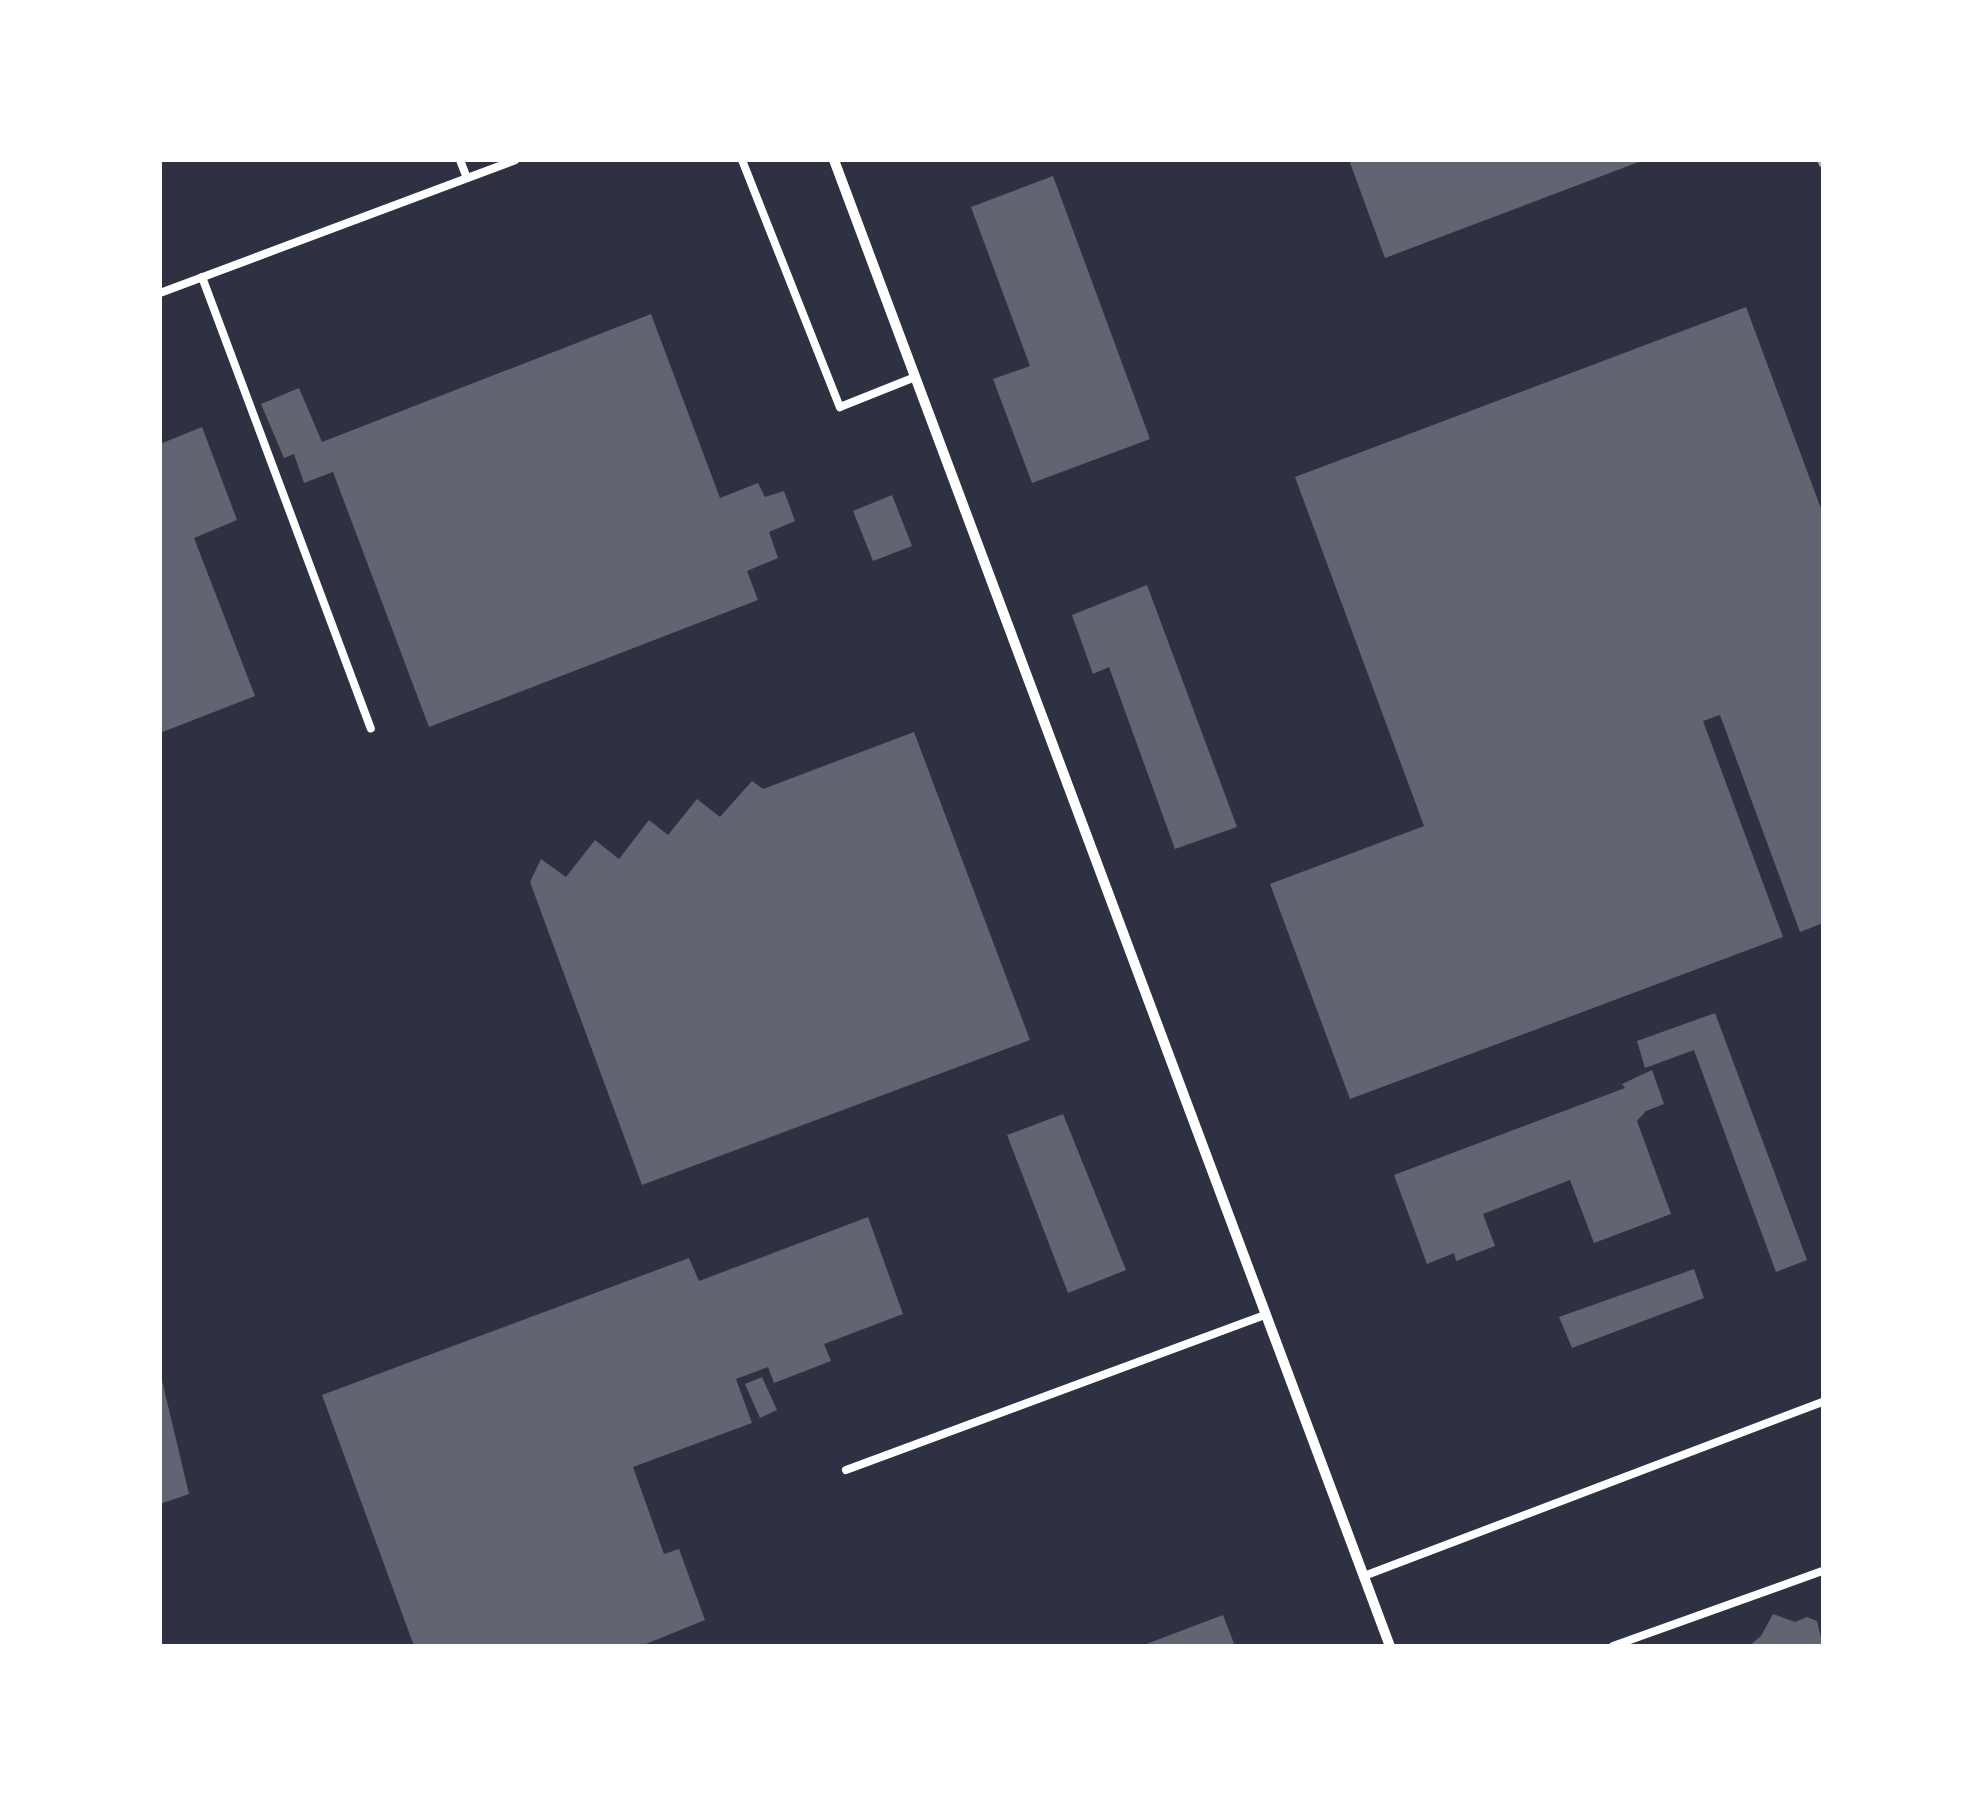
<!DOCTYPE html>
<style>
body{margin:0}
#map{position:relative;width:1983px;height:1806px;overflow:hidden;background:#2d3142;font-family:"PT Sans Narrow",sans-serif}
div>[style]{position:absolute}
.building>*{inset:0;background:#626471}
.service>*{height:8px;margin:-4px;padding:0 4px;transform-origin:4px;border-radius:4px;background:#fff}
.minor>*{height:10px;margin:-5px;padding:0 5px;transform-origin:5px;border-radius:5px;background:#fff}
.rail>*{height:8px;margin:-4px;padding:0 4px;transform-origin:4px;border-radius:4px;background:#abadb3}
span{translate:-50% -50%;white-space:nowrap;text-align:center;line-height:1.15;-webkit-text-stroke:8px #fff;paint-order:stroke}
.frame{position:absolute;inset:0;border:162px solid #fff;pointer-events:none}
</style>
<div id="map">
<div class="building">
<i style="clip-path:polygon(1349px 160px,1644px 160px,1385px 258px)"></i>
<i style="clip-path:polygon(1053px 176px,1150px 439px,1032px 483px,993px 379px,1030px 366px,971px 207px)"></i>
<i style="clip-path:polygon(1746px 307px,1823px 514px,1823px 923px,1800px 932px,1720px 715px,1703px 721px,1783px 937px,1350px 1099px,1270px 884px,1424px 826px,1295px 477px)"></i>
<i style="clip-path:polygon(651px 314px,720px 498px,758px 483px,765px 497px,784px 491px,795px 521px,769px 532px,778px 558px,747px 571px,758px 600px,429px 727px,333px 472px,304px 483px,294px 454px,284px 458px,261px 404px,299px 388px,322px 442px)"></i>
<i style="clip-path:polygon(202px 427px,237px 520px,194px 538px,255px 696px,160px 733px,160px 444px)"></i>
<i style="clip-path:polygon(892px 495px,912px 546px,873px 561px,853px 511px)"></i>
<i style="clip-path:polygon(1147px 585px,1237px 827px,1175px 849px,1109px 667px,1093px 674px,1072px 615px)"></i>
<i style="clip-path:polygon(914px 732px,1030px 1040px,642px 1185px,530px 882px,541px 859px,566px 877px,595px 840px,619px 859px,649px 820px,668px 835px,697px 799px,720px 817px,752px 781px,763px 789px)"></i>
<i style="clip-path:polygon(1715px 1013px,1807px 1260px,1776px 1272px,1694px 1050px,1645px 1068px,1637px 1041px)"></i>
<i style="clip-path:polygon(1652px 1070px,1664px 1104px,1646px 1111px,1637px 1121px,1671px 1214px,1594px 1243px,1570px 1180px,1483px 1214px,1495px 1246px,1456px 1261px,1454px 1253px,1427px 1264px,1394px 1175px,1625px 1088px,1622px 1084px)"></i>
<i style="clip-path:polygon(1063px 1114px,1126px 1270px,1068px 1293px,1007px 1135px)"></i>
<i style="clip-path:polygon(868px 1217px,903px 1314px,824px 1344px,831px 1361px,774px 1383px,768px 1367px,736px 1379px,752px 1423px,633px 1467px,664px 1554px,679px 1549px,705px 1620px,641px 1646px,414px 1646px,322px 1395px,689px 1258px,699px 1281px)"></i>
<i style="clip-path:polygon(1694px 1269px,1704px 1298px,1572px 1348px,1559px 1317px)"></i>
<i style="clip-path:polygon(160px 1372px,189px 1494px,160px 1504px)"></i>
<i style="clip-path:polygon(762px 1377px,777px 1410px,760px 1418px,745px 1384px)"></i>
<i style="clip-path:polygon(1773px 1614px,1795px 1622px,1807px 1617px,1817px 1621px,1823px 1646px,1749px 1646px,1761px 1636px)"></i>
<i style="clip-path:polygon(1223px 1615px,1235px 1646px,1141px 1646px)"></i>
</div>
<div class="service">
<i style="left:460px;top:160px;width:19px;rotate:69deg"></i>
<i style="left:742px;top:160px;width:266px;rotate:68.4deg"></i>
<i style="left:840px;top:407px;width:81px;rotate:-21.8deg"></i>
<i style="left:202px;top:277px;width:482px;rotate:69.5deg"></i>
<i style="left:160px;top:293px;width:379px;rotate:-20.5deg"></i>
<i style="left:846px;top:1470px;width:448px;rotate:-20.3deg"></i>
<i style="left:1364px;top:1576px;width:491px;rotate:-20.8deg"></i>
<i style="left:1613px;top:1646px;width:223px;rotate:-19.7deg"></i>
</div>
<div class="minor">
<i style="left:834px;top:160px;width:1587px;rotate:69.49deg"></i>
</div>
<div class="rail">
<i style="left:1821px;top:160px;width:4px;rotate:63deg"></i>
</div>
<div class="frame"></div>
</div>
